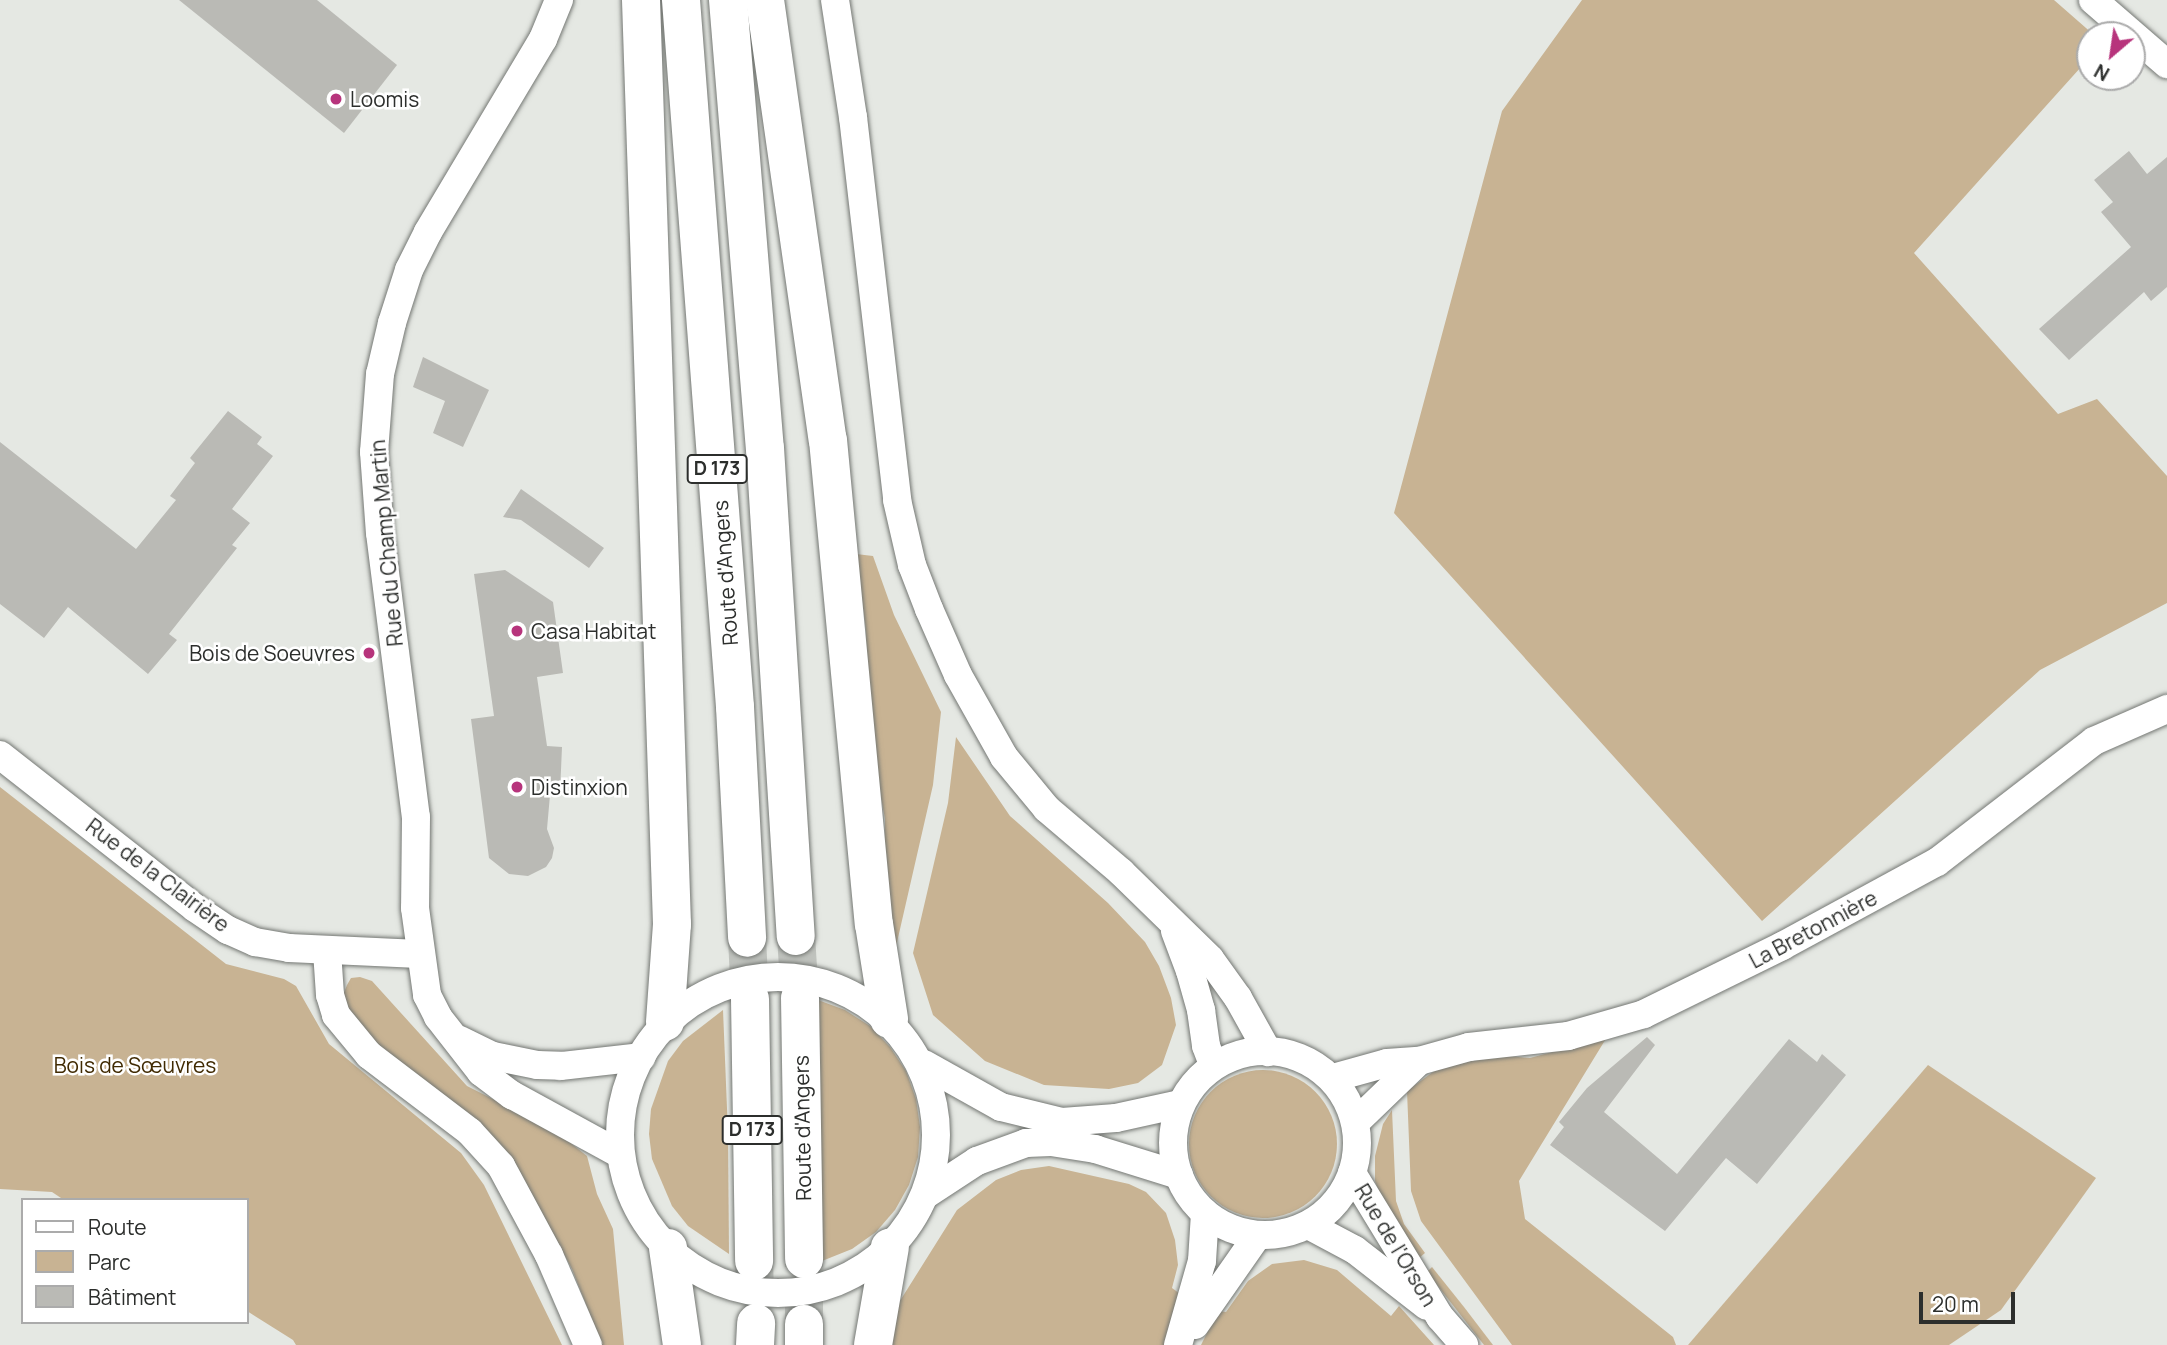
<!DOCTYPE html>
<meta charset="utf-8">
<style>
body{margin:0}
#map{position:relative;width:2167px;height:1345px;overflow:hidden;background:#e5e8e3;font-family:Manrope,sans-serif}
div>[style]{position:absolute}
.green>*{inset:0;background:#c8b393}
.round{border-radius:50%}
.building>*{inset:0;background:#babab5}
.highway-tunnel>*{height:38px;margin-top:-19px;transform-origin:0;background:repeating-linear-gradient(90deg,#c0c3be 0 38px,transparent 0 57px)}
.roads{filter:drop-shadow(0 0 2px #747773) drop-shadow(0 0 2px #747773)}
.street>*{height:28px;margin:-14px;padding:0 14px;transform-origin:14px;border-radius:14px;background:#fff}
.street>.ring{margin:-14px;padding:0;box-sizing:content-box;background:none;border:28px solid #fff;border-radius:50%}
.highway>*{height:38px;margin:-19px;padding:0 19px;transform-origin:19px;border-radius:19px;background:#fff}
.dots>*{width:19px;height:19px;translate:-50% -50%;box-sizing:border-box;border:4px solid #fff;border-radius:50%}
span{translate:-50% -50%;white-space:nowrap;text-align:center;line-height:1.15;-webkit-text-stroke:5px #fff;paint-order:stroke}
.shield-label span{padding:2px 5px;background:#fff;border:2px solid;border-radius:5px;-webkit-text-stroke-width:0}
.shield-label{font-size:19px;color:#2c2e2c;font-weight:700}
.poi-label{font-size:21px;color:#2c2e2c}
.left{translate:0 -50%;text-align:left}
.right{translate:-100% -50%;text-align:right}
.street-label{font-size:21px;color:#2c2e2c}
.park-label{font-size:21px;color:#402a02}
.legend{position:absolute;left:21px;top:1198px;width:228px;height:126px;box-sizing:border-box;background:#fff;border:2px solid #ababab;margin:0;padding:9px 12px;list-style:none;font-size:21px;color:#2c2e2c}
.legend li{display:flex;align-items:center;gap:14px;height:35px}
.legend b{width:35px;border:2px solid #ababab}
.north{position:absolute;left:2076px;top:21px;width:70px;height:70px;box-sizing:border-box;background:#fff;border:2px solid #ababab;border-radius:50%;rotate:209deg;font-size:19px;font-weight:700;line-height:28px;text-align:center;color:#2c2e2c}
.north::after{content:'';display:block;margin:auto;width:24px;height:32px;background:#b7347c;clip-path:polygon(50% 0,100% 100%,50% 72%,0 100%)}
.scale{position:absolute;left:1919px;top:1292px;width:96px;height:32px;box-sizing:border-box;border:4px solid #2c2e2c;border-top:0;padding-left:9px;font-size:21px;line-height:24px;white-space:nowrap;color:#2c2e2c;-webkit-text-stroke:5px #fff;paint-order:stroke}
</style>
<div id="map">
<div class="green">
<i style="clip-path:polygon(1582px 0,2054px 0,2094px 35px,2090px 35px,2090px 57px,1914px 253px,2058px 414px,2097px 399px,2167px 476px,2167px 603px,2040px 670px,1762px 921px,1394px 513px,1502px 111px)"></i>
<i style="clip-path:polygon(856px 554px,873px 556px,894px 615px,941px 712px,933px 785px,895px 951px,884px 878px,885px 819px,868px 726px,866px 630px)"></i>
<i style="clip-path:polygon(956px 737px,1010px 816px,1108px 903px,1145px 942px,1159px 966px,1171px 998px,1176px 1025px,1162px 1065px,1138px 1083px,1109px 1089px,1044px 1085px,985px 1061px,933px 1015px,913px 953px,948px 803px)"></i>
<i style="clip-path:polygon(0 787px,226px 964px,284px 979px,296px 986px,329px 1044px,461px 1153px,484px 1185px,562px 1345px,296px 1345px,293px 1340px,247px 1311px,247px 1200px,64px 1200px,52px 1192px,0 1189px)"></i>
<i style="clip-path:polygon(360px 977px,372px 981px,467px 1086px,554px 1130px,587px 1156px,597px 1194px,613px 1229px,624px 1345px,602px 1345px,572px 1269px,518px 1168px,484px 1127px,380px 1047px,346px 1009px,343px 995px,347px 985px,351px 978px)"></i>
<i style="clip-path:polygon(818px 1000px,845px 1010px,870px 1026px,890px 1047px,906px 1071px,916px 1099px,920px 1127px,918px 1157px,909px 1185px,895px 1210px,876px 1232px,852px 1249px,822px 1261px)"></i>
<i style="clip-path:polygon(723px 1010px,728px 1133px,729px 1254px,688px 1226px,672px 1206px,652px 1159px,649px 1134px,651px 1109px,668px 1061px,683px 1041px)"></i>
<i style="clip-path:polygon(1607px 1037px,1519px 1181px,1525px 1219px,1673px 1337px,1676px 1345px,1512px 1345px,1421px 1221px,1411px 1191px,1407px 1091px,1437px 1069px,1498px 1055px,1530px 1058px)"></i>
<i style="clip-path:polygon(1928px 1065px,2096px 1178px,2001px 1310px,1949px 1345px,1688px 1345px)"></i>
<i class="round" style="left:1189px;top:1070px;width:148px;height:148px"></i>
<i style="clip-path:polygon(1392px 1110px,1396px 1201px,1404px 1224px,1425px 1253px,1419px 1258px,1387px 1214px,1375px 1181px,1375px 1156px,1383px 1124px)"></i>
<i style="clip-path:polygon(1049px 1166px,1129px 1184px,1146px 1192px,1166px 1213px,1175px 1240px,1178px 1265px,1172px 1288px,1183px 1296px,1164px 1345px,888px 1345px,893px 1312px,957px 1210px,996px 1180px,1021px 1170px)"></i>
<i style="clip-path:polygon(1304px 1260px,1337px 1270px,1391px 1316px,1399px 1306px,1434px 1345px,1201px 1345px,1218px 1311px,1226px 1312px,1248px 1281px,1272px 1264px)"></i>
<i style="clip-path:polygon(1432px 1267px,1464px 1307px,1493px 1345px,1484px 1345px,1427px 1272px)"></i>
</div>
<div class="building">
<i style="clip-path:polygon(179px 0,317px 0,397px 65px,344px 133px)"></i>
<i style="clip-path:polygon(2129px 151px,2147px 174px,2167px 157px,2167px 287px,2151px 301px,2144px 292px,2069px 360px,2039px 329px,2131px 247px,2101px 212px,2113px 202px,2094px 180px)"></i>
<i style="clip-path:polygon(423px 357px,489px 390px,463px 447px,433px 433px,445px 401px,413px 387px)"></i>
<i style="clip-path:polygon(228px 411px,262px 437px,257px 444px,273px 456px,232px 509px,250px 523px,232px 545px,237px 548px,169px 634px,177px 640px,148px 674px,68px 607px,44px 638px,0 604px,0 442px,136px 549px,176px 500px,170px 496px,195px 463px,190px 458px)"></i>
<i style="clip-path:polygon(521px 489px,604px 548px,589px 568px,521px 520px,503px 517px)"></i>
<i style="clip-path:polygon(505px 570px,553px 602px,563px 673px,537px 677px,547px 746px,562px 747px,560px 793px,550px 795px,547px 829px,554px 848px,552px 858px,546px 867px,528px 876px,509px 874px,489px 858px,471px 719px,494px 716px,474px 574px)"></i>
<i style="clip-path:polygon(1647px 1037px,1655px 1045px,1604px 1112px,1677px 1174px,1789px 1039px,1817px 1062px,1822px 1054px,1846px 1075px,1757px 1184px,1726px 1158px,1665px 1231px,1550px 1145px,1564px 1127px,1559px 1122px,1587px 1088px)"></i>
</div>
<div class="highway-tunnel">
<i style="left:796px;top:936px;width:62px;rotate:86.3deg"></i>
<i style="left:747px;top:938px;width:61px;rotate:87.2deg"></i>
<i style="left:754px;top:1261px;width:62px;rotate:88.2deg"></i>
<i style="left:804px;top:1324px;width:65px;rotate:-90deg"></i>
</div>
<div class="roads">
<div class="street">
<i style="left:559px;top:0;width:42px;rotate:112.3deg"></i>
<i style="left:543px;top:39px;width:225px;rotate:120.8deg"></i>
<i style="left:428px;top:232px;width:42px;rotate:116.6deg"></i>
<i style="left:409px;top:270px;width:56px;rotate:107.8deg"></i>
<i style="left:392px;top:323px;width:52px;rotate:103.2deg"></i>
<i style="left:380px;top:374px;width:78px;rotate:94.4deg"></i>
<i style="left:374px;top:452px;width:81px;rotate:85.8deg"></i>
<i style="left:380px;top:533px;width:286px;rotate:82.8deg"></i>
<i style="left:416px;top:817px;width:91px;rotate:90.6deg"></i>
<i style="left:415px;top:908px;width:88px;rotate:82.1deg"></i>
<i style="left:427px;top:995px;width:25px;rotate:63deg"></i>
<i style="left:438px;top:1017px;width:70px;rotate:52deg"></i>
<i style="left:481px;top:1072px;width:39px;rotate:37deg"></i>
<i style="left:512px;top:1095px;width:121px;rotate:28.7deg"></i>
<i style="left:835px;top:0;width:118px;rotate:81.3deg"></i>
<i style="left:853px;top:117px;width:386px;rotate:83.4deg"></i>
<i style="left:897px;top:500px;width:67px;rotate:77deg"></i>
<i style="left:912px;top:565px;width:47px;rotate:68.9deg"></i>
<i style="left:929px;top:609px;width:72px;rotate:66.3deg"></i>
<i style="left:958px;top:675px;width:94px;rotate:60.7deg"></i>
<i style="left:1004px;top:757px;width:67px;rotate:50.4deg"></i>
<i style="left:1047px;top:809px;width:97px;rotate:40.4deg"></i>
<i style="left:1121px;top:872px;width:124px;rotate:44.3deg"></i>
<i style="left:1210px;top:959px;width:48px;rotate:54.3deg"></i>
<i style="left:1238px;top:998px;width:62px;rotate:60.9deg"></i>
<i style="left:2093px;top:0;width:98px;rotate:40.9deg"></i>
<i style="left:0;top:755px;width:248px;rotate:38.1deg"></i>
<i style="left:195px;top:908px;width:40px;rotate:34deg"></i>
<i style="left:228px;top:930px;width:30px;rotate:24deg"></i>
<i style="left:255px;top:942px;width:35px;rotate:10deg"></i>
<i style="left:289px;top:948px;width:130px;rotate:2.6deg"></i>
<i style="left:1175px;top:931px;width:43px;rotate:69.4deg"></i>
<i style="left:1190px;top:971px;width:41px;rotate:74.2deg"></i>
<i style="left:1201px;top:1010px;width:36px;rotate:82deg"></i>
<i style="left:1206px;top:1046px;width:19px;rotate:69deg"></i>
<i style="left:327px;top:951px;width:44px;rotate:86.1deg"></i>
<i style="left:330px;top:995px;width:21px;rotate:73deg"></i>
<i style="left:336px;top:1015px;width:52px;rotate:50.5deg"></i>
<i style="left:369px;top:1055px;width:127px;rotate:37.3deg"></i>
<i style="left:470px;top:1132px;width:46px;rotate:47.6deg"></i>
<i style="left:501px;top:1166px;width:101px;rotate:61.7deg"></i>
<i style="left:549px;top:1255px;width:98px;rotate:66.6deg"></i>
<i class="ring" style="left:620px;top:977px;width:288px;height:288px"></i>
<i style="left:460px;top:1040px;width:37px;rotate:26deg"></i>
<i style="left:493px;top:1056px;width:45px;rotate:11.6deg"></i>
<i style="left:537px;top:1065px;width:24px;rotate:2deg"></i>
<i style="left:561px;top:1066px;width:81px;rotate:-6.4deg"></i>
<i class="ring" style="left:1173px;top:1051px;width:156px;height:156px"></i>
<i style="left:924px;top:1064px;width:88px;rotate:29.2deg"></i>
<i style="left:1001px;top:1107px;width:63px;rotate:13.8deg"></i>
<i style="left:1062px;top:1122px;width:54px;rotate:-4.2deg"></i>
<i style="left:1116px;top:1118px;width:66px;rotate:-12.3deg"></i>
<i style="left:1333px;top:1078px;width:56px;rotate:-15.5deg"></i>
<i style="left:1387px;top:1063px;width:32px;rotate:-4deg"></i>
<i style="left:1419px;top:1061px;width:52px;rotate:-15.6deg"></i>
<i style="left:1469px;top:1047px;width:100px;rotate:-6.3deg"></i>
<i style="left:1568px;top:1036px;width:79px;rotate:-16.1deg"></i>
<i style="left:1644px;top:1014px;width:154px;rotate:-26.2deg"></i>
<i style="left:1782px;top:946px;width:176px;rotate:-28.5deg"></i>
<i style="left:1937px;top:862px;width:198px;rotate:-37.6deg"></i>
<i style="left:2094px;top:741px;width:80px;rotate:-23.7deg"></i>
<i style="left:1358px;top:1120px;width:85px;rotate:-44deg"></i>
<i style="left:1352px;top:1173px;width:169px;rotate:58.6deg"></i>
<i style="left:1440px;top:1317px;width:37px;rotate:49deg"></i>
<i style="left:925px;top:1195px;width:62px;rotate:-33.2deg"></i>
<i style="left:977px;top:1161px;width:52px;rotate:-20.2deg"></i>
<i style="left:1026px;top:1143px;width:25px;rotate:-2deg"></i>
<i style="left:1051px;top:1142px;width:45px;rotate:9deg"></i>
<i style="left:1095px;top:1149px;width:88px;rotate:17.2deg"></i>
<i style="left:1308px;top:1225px;width:53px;rotate:28deg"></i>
<i style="left:1355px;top:1250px;width:91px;rotate:37.9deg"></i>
<i style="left:1195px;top:1325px;width:108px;rotate:-55.1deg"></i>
<i style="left:1178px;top:1345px;width:87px;rotate:-74.1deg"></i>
<i style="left:1202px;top:1261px;width:48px;rotate:-86.4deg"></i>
</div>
<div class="highway">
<i style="left:641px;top:0;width:925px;rotate:88.08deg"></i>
<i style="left:672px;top:924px;width:98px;rotate:94.1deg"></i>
<i style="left:681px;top:0;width:709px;rotate:85.63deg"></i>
<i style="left:735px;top:707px;width:231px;rotate:87deg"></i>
<i style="left:728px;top:0;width:450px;rotate:85.3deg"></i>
<i style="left:765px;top:448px;width:489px;rotate:86.4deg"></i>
<i style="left:765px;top:0;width:444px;rotate:81.9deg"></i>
<i style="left:828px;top:440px;width:486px;rotate:84.6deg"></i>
<i style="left:874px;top:924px;width:96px;rotate:81deg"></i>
<i style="left:800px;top:998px;width:261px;rotate:89.1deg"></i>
<i style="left:750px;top:999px;width:262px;rotate:89.1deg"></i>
<i style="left:668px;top:1248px;width:98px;rotate:81.8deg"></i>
<i style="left:755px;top:1345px;width:22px;rotate:-87deg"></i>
<i style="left:804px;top:1345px;width:21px;rotate:-90deg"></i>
<i style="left:873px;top:1345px;width:99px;rotate:-80.2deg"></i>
</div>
</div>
<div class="dots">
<i style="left:336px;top:99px;background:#b7347c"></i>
<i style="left:517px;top:631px;background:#b7347c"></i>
<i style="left:369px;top:653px;background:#b7347c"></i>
<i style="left:517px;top:787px;background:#b7347c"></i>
</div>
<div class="shield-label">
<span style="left:717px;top:469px">D 173</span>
<span style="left:752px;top:1130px">D 173</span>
</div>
<div class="poi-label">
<span class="left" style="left:350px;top:99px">Loomis</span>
<span class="left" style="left:531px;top:631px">Casa Habitat</span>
<span class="right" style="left:355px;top:653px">Bois de Soeuvres</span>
<span class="left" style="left:531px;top:787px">Distinxion</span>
</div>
<div class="street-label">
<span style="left:386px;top:543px;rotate:-95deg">Rue du Champ Martin</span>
<span style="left:725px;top:573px;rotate:-94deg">Route d'Angers</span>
<span style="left:158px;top:875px;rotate:37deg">Rue de la Clairière</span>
<span style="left:1813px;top:929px;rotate:-28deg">La Bretonnière</span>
<span style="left:802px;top:1128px;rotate:-91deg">Route d'Angers</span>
<span style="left:1396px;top:1245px;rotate:59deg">Rue de l'Orson</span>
</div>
<div class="park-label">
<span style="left:135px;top:1065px">Bois de Sœuvres</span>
</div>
<ul class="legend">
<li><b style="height:9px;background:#fff"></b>Route</li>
<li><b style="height:19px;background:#c8b393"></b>Parc</li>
<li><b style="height:19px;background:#babab5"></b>Bâtiment</li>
</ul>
<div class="north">N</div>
<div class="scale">20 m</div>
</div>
